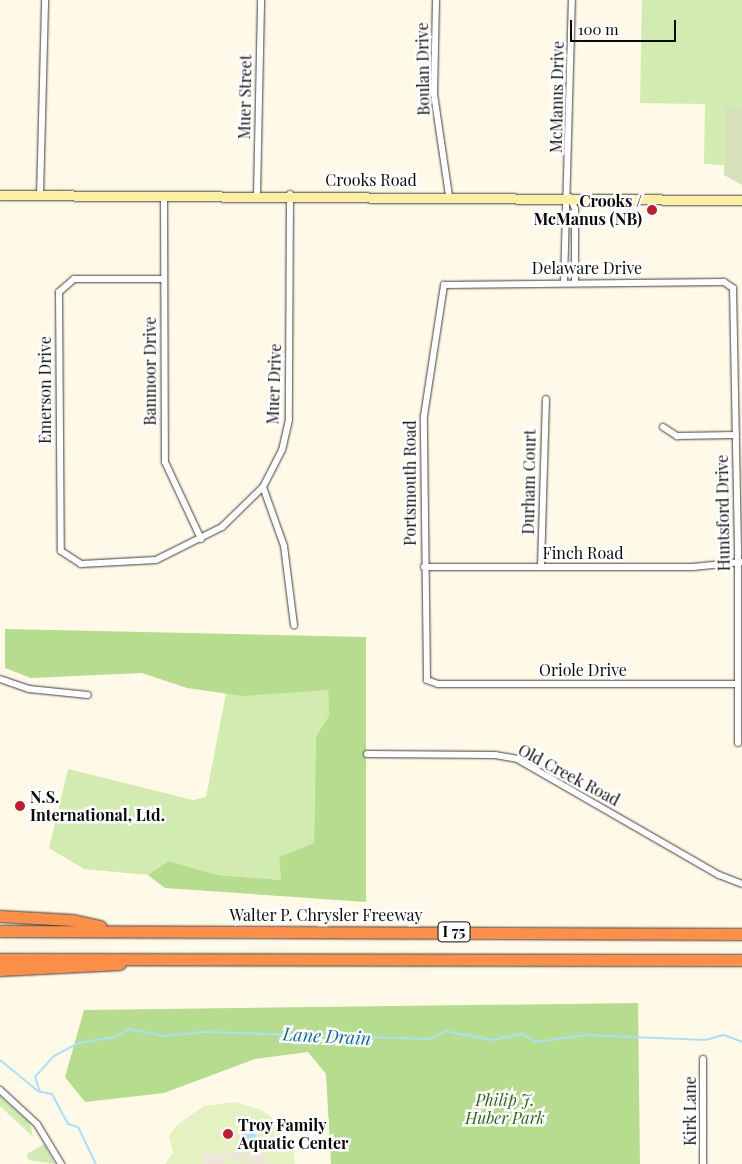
<!DOCTYPE html>
<style>
body{margin:0}
#map{position:relative;width:742px;height:1164px;overflow:hidden;background:#fff9e8;font-family:"Playfair Display",serif}
div>[style]{position:absolute}
.green>*{inset:0;background:#d2ebb0}
.forest>*{inset:0;background:#b6dd8e}
.cemetery>*{inset:0;background:#d6e1b9}
.pitch>*{inset:0;background:#e4f2c2}
.plaza>*{inset:0;background:#eee7d8}
.water>*{inset:0;background:#a9e0fa}
.round{border-radius:50%}
.stream>*{height:2px;margin:-1px;padding:0 1px;transform-origin:1px;border-radius:1px;background:#a9e0fa}
.roads{filter:drop-shadow(0 0 1px #3d3d3d) drop-shadow(0 0 1px #3d3d3d)}
.street>*{height:6px;margin:-3px;padding:0 3px;transform-origin:3px;border-radius:3px;background:#fff}
.secondary>*{height:9px;margin:-4.5px;padding:0 4.5px;transform-origin:4.5px;border-radius:4.5px;background:#ffefa3}
.highway>*{height:11px;margin:-5.5px;padding:0 5.5px;transform-origin:5.5px;border-radius:5.5px;background:#fd9048}
.dots>*{width:14px;height:14px;translate:-50% -50%;box-sizing:border-box;border:2px solid #fff;border-radius:50%}
span{translate:-50% -50%;white-space:nowrap;text-align:center;line-height:1.15;-webkit-text-stroke:5px #fff;paint-order:stroke}
.shield-label span{padding:1px 4px;background:#fff;border:1px solid;border-radius:4px;-webkit-text-stroke-width:0}
.shield-label{font-size:15px;color:#0a0a0a;font-weight:700}
.street-label{font-size:16px;color:#0a0a0a}
.poi-label{font-size:16px;color:#0a0a0a;font-weight:700}
.right{translate:-100% -50%;text-align:right}
.left{translate:0 -50%;text-align:left}
.park-label{font-size:16px;color:#2d6518;font-style:italic}
.water-label{font-size:18px;color:#0e6aa2;font-style:italic}
.scale{position:absolute;left:570px;top:20px;width:106px;height:22px;box-sizing:border-box;border:2px solid #0a0a0a;border-top:0;padding-left:6px;font-size:15px;line-height:18px;white-space:nowrap;color:#0a0a0a;-webkit-text-stroke:4px #fff;paint-order:stroke}
</style>
<div id="map">
<div class="green">
<i style="clip-path:polygon(642px 0,742px 0,742px 109px,725px 109px,724px 165px,704px 164px,705px 104px,640px 103px)"></i>
<i style="clip-path:polygon(328px 690px,329px 716px,316px 736px,314px 843px,279px 857px,281px 880px,218px 875px,168px 861px,148px 875px,84px 869px,49px 848px,68px 769px,193px 800px,206px 797px,226px 693px)"></i>
<i style="clip-path:polygon(0 1096px,30px 1123px,33px 1137px,0 1106px)"></i>
<i style="clip-path:polygon(44px 1144px,55px 1164px,28px 1160px,27px 1154px)"></i>
</div>
<div class="forest">
<i style="clip-path:polygon(5px 629px,366px 637px,366px 902px,165px 888px,148px 875px,168px 861px,218px 875px,281px 880px,279px 857px,314px 843px,316px 736px,329px 716px,328px 690px,243px 696px,187px 688px,142px 673px,31px 678px,5px 668px)"></i>
<i style="clip-path:polygon(638px 1003px,640px 1164px,331px 1164px,326px 1074px,308px 1052px,255px 1059px,164px 1093px,85px 1102px,65px 1077px,84px 1010px)"></i>
</div>
<div class="cemetery">
<i style="clip-path:polygon(725px 108px,742px 109px,742px 185px,724px 175px)"></i>
</div>
<div class="pitch">
<i style="clip-path:polygon(235px 1102px,260px 1109px,275px 1120px,293px 1149px,295px 1164px,165px 1164px,173px 1153px,169px 1136px,177px 1125px,204px 1106px)"></i>
</div>
<div class="plaza">
<i style="clip-path:polygon(264px 1146px,268px 1149px,263px 1157px,270px 1164px,245px 1163px,226px 1156px,223px 1164px,203px 1164px,204px 1150px,215px 1156px,227px 1151px,258px 1155px)"></i>
</div>
<div class="water">
<i class="round" style="left:241px;top:1131px;width:16px;height:16px"></i>
</div>
<div class="stream">
<i style="left:0;top:1060px;width:49px;rotate:39.2deg"></i>
<i style="left:38px;top:1091px;width:14px;rotate:12deg"></i>
<i style="left:52px;top:1094px;width:34px;rotate:62deg"></i>
<i style="left:68px;top:1124px;width:10px;rotate:17deg"></i>
<i style="left:78px;top:1127px;width:41px;rotate:64.1deg"></i>
<i style="left:40px;top:1092px;width:16px;rotate:-108deg"></i>
<i style="left:35px;top:1077px;width:28px;rotate:-48deg"></i>
<i style="left:54px;top:1056px;width:27px;rotate:-28deg"></i>
<i style="left:78px;top:1043px;width:38px;rotate:-9deg"></i>
<i style="left:116px;top:1037px;width:15px;rotate:-32deg"></i>
<i style="left:129px;top:1029px;width:36px;rotate:11deg"></i>
<i style="left:164px;top:1036px;width:41px;rotate:-5.6deg"></i>
<i style="left:205px;top:1032px;width:225px;rotate:1.8deg"></i>
<i style="left:430px;top:1039px;width:17px;rotate:-28deg"></i>
<i style="left:445px;top:1031px;width:49px;rotate:10.6deg"></i>
<i style="left:493px;top:1040px;width:30px;rotate:-12deg"></i>
<i style="left:522px;top:1034px;width:16px;rotate:30deg"></i>
<i style="left:536px;top:1042px;width:49px;rotate:-8.1deg"></i>
<i style="left:585px;top:1035px;width:120px;rotate:2.4deg"></i>
<i style="left:705px;top:1040px;width:20px;rotate:-15deg"></i>
<i style="left:724px;top:1035px;width:19px;rotate:21deg"></i>
</div>
<div class="roads">
<div class="street">
<i style="left:436px;top:0;width:94px;rotate:91.2deg"></i>
<i style="left:434px;top:94px;width:102px;rotate:81.6deg"></i>
<i style="left:290px;top:194px;width:226px;rotate:90.3deg"></i>
<i style="left:289px;top:420px;width:31px;rotate:103deg"></i>
<i style="left:282px;top:450px;width:42px;rotate:117.2deg"></i>
<i style="left:263px;top:487px;width:63px;rotate:70.4deg"></i>
<i style="left:284px;top:546px;width:80px;rotate:82.8deg"></i>
<i style="left:40px;top:195px;width:195px;rotate:-88.5deg"></i>
<i style="left:164px;top:195px;width:267px;rotate:89.8deg"></i>
<i style="left:165px;top:462px;width:85px;rotate:64.9deg"></i>
<i style="left:257px;top:195px;width:195px;rotate:-88.8deg"></i>
<i style="left:570px;top:197px;width:13px;rotate:67deg"></i>
<i style="left:575px;top:209px;width:73px;rotate:90deg"></i>
<i style="left:164px;top:279px;width:90px;rotate:180deg"></i>
<i style="left:74px;top:279px;width:20px;rotate:139deg"></i>
<i style="left:59px;top:292px;width:259px;rotate:89.6deg"></i>
<i style="left:61px;top:551px;width:24px;rotate:33deg"></i>
<i style="left:81px;top:564px;width:75px;rotate:-3.1deg"></i>
<i style="left:156px;top:560px;width:74px;rotate:-26.6deg"></i>
<i style="left:222px;top:527px;width:57px;rotate:-44.3deg"></i>
<i style="left:564px;top:282px;width:282px;rotate:-88.4deg"></i>
<i style="left:663px;top:427px;width:17px;rotate:33deg"></i>
<i style="left:677px;top:436px;width:59px;rotate:-1deg"></i>
<i style="left:424px;top:567px;width:269px"></i>
<i style="left:693px;top:567px;width:49px;rotate:-5.8deg"></i>
<i style="left:541px;top:567px;width:168px;rotate:-88.3deg"></i>
<i style="left:0;top:679px;width:31px;rotate:19deg"></i>
<i style="left:29px;top:689px;width:59px;rotate:5.8deg"></i>
<i style="left:738px;top:684px;width:300px;rotate:180deg"></i>
<i style="left:438px;top:684px;width:12px;rotate:-160deg"></i>
<i style="left:427px;top:680px;width:264px;rotate:-90.7deg"></i>
<i style="left:424px;top:416px;width:133px;rotate:-81.3deg"></i>
<i style="left:444px;top:285px;width:280px;rotate:-0.6deg"></i>
<i style="left:724px;top:282px;width:11px;rotate:34deg"></i>
<i style="left:733px;top:288px;width:266px;rotate:88.9deg"></i>
<i style="left:738px;top:554px;width:189px;rotate:90deg"></i>
<i style="left:367px;top:754px;width:128px;rotate:0.4deg"></i>
<i style="left:495px;top:755px;width:22px;rotate:10deg"></i>
<i style="left:517px;top:759px;width:233px;rotate:29.9deg"></i>
<i style="left:719px;top:875px;width:25px;rotate:21deg"></i>
<i style="left:703px;top:1059px;width:105px;rotate:90deg"></i>
<i style="left:0;top:1090px;width:50px;rotate:42.6deg"></i>
<i style="left:37px;top:1124px;width:47px;rotate:59deg"></i>
</div>
<div class="secondary">
<i style="left:0;top:195px;width:742px;rotate:0.39deg"></i>
</div>
<div class="highway">
<i style="left:0;top:916px;width:72px;rotate:3.2deg"></i>
<i style="left:72px;top:920px;width:29px;rotate:12deg"></i>
<i style="left:0;top:931px;width:742px;rotate:0.23deg"></i>
<i style="left:0;top:959px;width:742px;rotate:0.08deg"></i>
<i style="left:0;top:970px;width:120px;rotate:-2.9deg"></i>
</div>
</div>
<div class="dots">
<i style="left:652px;top:210px;background:#c11c2d"></i>
<i style="left:20px;top:806px;background:#c11c2d"></i>
<i style="left:228px;top:1134px;background:#c11c2d"></i>
</div>
<div class="shield-label">
<span style="left:454px;top:932px">I 75</span>
</div>
<div class="street-label">
<span style="left:423px;top:69px;rotate:-91deg">Boulan Drive</span>
<span style="left:245px;top:97px;rotate:-89deg">Muer Street</span>
<span style="left:557px;top:97px;rotate:-89deg">McManus Drive</span>
<span style="left:371px;top:180px">Crooks Road</span>
<span style="left:587px;top:268px">Delaware Drive</span>
<span style="left:150px;top:371px;rotate:-90deg">Banmoor Drive</span>
<span style="left:274px;top:384px;rotate:-88deg">Muer Drive</span>
<span style="left:45px;top:390px;rotate:-90deg">Emerson Drive</span>
<span style="left:529px;top:482px;rotate:-89deg">Durham Court</span>
<span style="left:410px;top:483px;rotate:-90deg">Portsmouth Road</span>
<span style="left:723px;top:513px;rotate:-91deg">Huntsford Drive</span>
<span style="left:583px;top:553px">Finch Road</span>
<span style="left:583px;top:670px">Oriole Drive</span>
<span style="left:569px;top:775px;rotate:28deg">Old Creek Road</span>
<span style="left:326px;top:915px">Walter P. Chrysler Freeway</span>
<span style="left:690px;top:1111px;rotate:-90deg">Kirk Lane</span>
</div>
<div class="poi-label">
<span class="right" style="left:642px;top:210px">Crooks /<br>McManus (NB)</span>
<span class="left" style="left:30px;top:806px">N.S.<br>International, Ltd.</span>
<span class="left" style="left:238px;top:1134px">Troy Family<br>Aquatic Center</span>
</div>
<div class="park-label">
<span style="left:505px;top:1109px">Philip J.<br>Huber Park</span>
</div>
<div class="water-label">
<span style="left:327px;top:1036px;rotate:3deg">Lane Drain</span>
</div>
<div class="scale">100 m</div>
</div>
